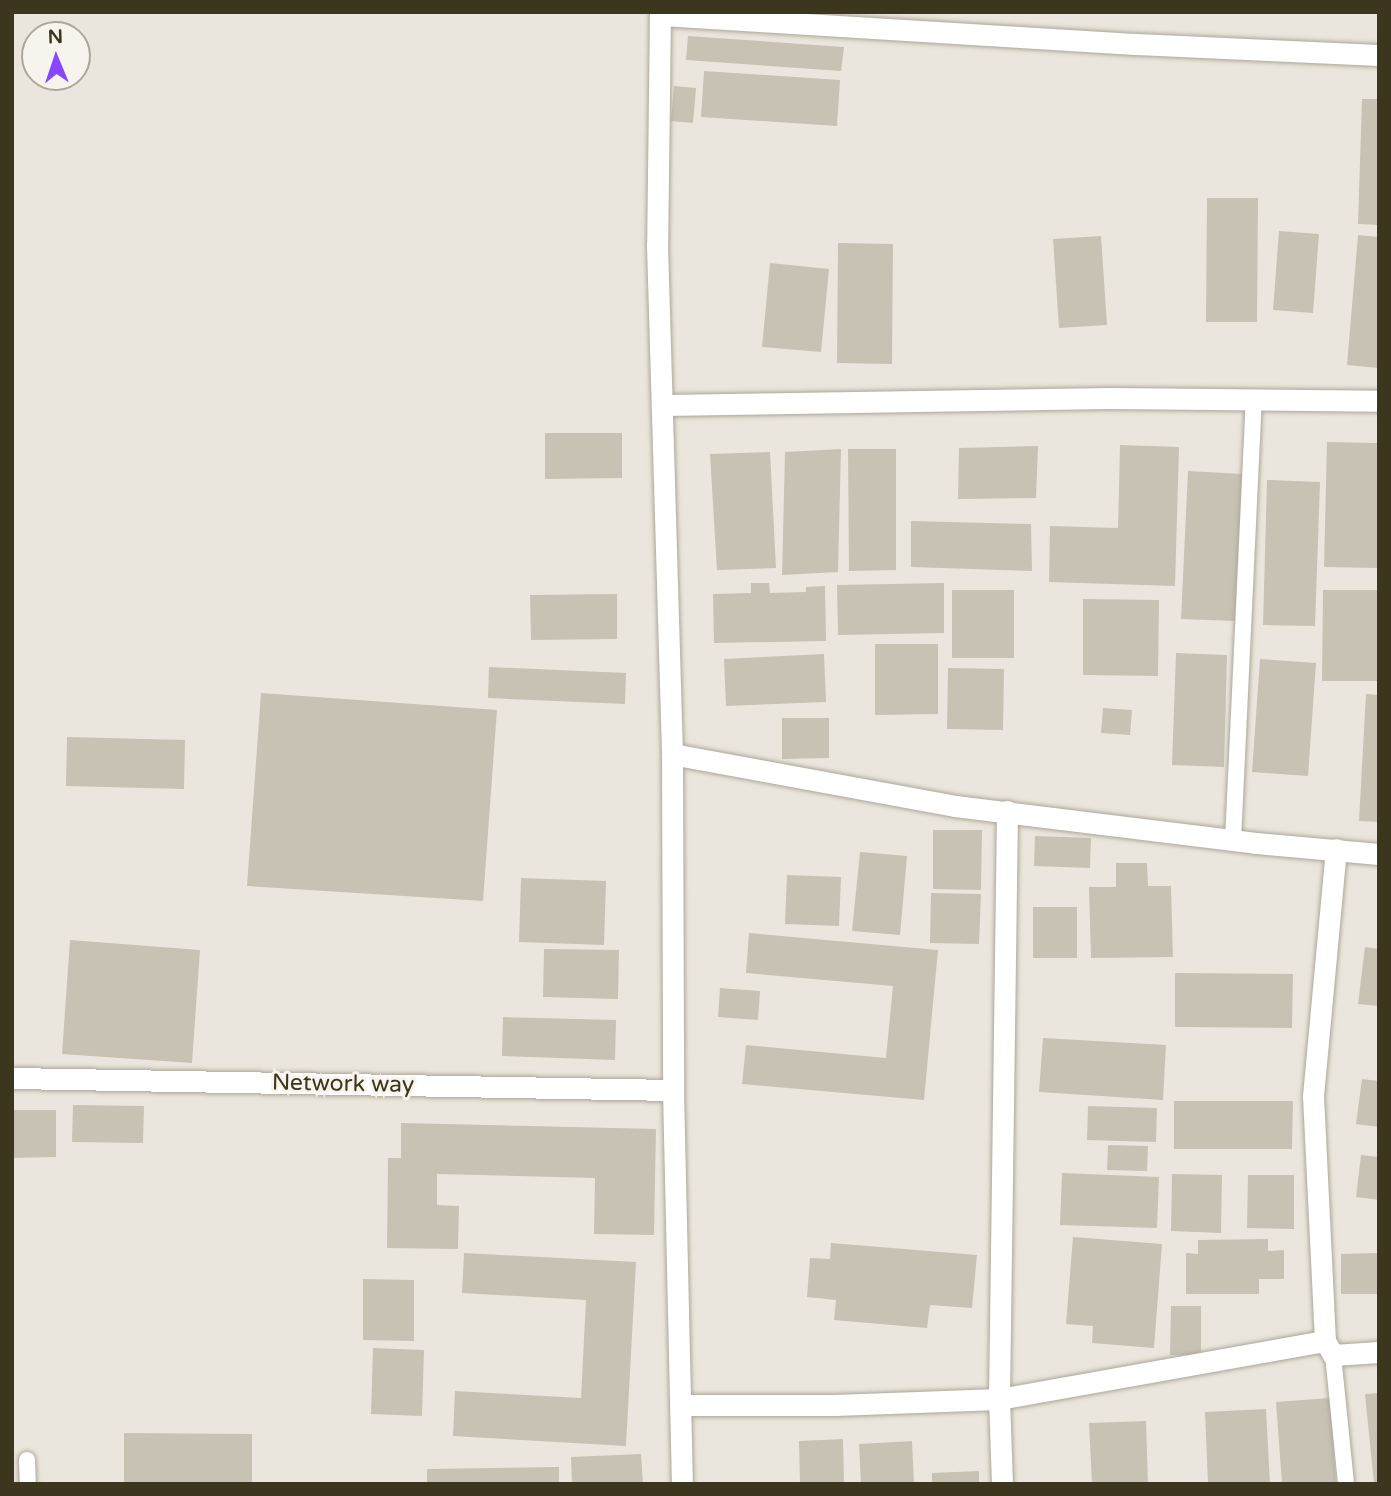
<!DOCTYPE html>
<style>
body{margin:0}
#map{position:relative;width:1391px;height:1496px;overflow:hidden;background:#ebe6dd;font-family:"Varela Round",sans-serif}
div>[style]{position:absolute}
.building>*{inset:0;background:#c8c2b5}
.roads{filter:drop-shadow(0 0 2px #aca798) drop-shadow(0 0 2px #aca798)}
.service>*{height:16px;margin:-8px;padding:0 8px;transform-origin:8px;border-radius:8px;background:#fff}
.minor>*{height:21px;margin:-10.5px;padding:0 10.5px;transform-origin:10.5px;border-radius:10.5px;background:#fff}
span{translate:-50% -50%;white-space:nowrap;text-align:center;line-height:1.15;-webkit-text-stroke:6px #f7f3ed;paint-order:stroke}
.street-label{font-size:23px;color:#3b361d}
.frame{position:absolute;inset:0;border:14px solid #3b361d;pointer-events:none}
.north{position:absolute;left:21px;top:21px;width:70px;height:70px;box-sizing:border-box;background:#f7f3ed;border:2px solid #aca79a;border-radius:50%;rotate:358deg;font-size:19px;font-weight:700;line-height:28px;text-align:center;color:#3b361d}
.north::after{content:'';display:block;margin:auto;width:24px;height:32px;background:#8647ff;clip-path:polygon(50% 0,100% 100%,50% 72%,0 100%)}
</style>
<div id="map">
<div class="building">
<i style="clip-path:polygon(688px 36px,844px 47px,841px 71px,686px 60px)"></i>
<i style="clip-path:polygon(704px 71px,840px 80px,837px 126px,701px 117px)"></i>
<i style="clip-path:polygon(674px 86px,696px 88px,693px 123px,671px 121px)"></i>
<i style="clip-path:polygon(1362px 99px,1379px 99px,1379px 225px,1358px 224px)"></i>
<i style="clip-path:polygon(1207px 198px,1258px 198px,1257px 322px,1206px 322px)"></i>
<i style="clip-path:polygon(1279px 231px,1319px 234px,1313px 313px,1273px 310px)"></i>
<i style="clip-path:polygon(1358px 235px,1379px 237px,1379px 368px,1347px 365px)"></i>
<i style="clip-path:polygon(1101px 236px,1107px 325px,1059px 328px,1053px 239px)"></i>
<i style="clip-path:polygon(838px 243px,893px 244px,892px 364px,837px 363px)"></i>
<i style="clip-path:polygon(770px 263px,829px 269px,821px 352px,762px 347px)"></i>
<i style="clip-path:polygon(545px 433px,622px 433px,622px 478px,545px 479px)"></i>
<i style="clip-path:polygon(1327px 442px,1379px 443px,1378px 568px,1324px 567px)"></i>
<i style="clip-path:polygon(1120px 445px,1179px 447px,1175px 586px,1049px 582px,1050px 526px,1118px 528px)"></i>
<i style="clip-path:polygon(1038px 446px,1036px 498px,958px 499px,959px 448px)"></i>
<i style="clip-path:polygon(841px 449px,838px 572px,782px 575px,785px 452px)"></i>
<i style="clip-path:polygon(848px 449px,896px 449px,896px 570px,849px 571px)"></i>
<i style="clip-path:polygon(770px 452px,776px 568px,717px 570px,710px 454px)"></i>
<i style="clip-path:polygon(1188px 471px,1242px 474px,1235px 621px,1181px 619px)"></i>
<i style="clip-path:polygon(1267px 480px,1320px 482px,1315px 626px,1263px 625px)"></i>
<i style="clip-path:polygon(911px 521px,1031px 524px,1032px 571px,911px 567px)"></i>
<i style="clip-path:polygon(751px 583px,769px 583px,770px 593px,806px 592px,806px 587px,825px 586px,826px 641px,714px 643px,713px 594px,751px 593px)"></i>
<i style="clip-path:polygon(944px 583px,944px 633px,838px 635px,837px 585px)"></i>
<i style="clip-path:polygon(952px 590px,1014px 590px,1014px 658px,952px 658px)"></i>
<i style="clip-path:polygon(1323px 590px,1379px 590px,1379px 681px,1322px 681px)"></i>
<i style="clip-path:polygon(617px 594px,617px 639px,531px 640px,530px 595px)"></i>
<i style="clip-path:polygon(1083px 599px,1159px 600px,1158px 676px,1083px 675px)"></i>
<i style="clip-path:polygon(875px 644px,938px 644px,938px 714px,875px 715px)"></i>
<i style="clip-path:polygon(1176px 653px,1227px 655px,1224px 767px,1172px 765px)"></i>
<i style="clip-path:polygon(824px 654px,826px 702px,726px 706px,724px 659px)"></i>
<i style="clip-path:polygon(1260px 659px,1316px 663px,1308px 776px,1252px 772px)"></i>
<i style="clip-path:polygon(489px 667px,626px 673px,625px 704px,488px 698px)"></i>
<i style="clip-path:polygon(948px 668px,1004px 669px,1003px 730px,947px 729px)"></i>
<i style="clip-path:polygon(261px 693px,497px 710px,483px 901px,247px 886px)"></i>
<i style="clip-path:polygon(1366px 694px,1379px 695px,1379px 822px,1359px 821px)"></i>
<i style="clip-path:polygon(1103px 708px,1132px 710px,1130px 735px,1101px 733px)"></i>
<i style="clip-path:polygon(782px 718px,829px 718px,829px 758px,782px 759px)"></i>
<i style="clip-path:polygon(67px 737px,185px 740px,184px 789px,66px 786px)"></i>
<i style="clip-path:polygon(933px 830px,982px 830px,981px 890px,933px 889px)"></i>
<i style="clip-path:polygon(1035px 836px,1091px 838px,1090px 868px,1034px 866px)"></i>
<i style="clip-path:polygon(860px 852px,907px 856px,900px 935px,852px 931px)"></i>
<i style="clip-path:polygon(1116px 863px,1147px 863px,1148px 886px,1171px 886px,1173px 957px,1091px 958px,1089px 887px,1116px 887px)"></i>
<i style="clip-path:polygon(787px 875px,841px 877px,839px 926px,785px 924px)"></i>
<i style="clip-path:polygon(521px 878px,606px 881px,604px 945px,519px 942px)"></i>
<i style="clip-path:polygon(931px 893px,981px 894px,979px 944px,930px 943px)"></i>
<i style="clip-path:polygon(1033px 907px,1077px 907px,1077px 958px,1033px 958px)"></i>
<i style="clip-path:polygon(749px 933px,938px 950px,924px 1100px,742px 1084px,746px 1045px,886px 1058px,893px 986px,746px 973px)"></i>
<i style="clip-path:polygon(70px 940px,200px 950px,192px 1063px,62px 1054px)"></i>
<i style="clip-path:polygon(1365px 947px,1379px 949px,1379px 1006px,1358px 1004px)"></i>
<i style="clip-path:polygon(544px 949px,619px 950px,618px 999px,543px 997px)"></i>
<i style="clip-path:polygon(1175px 973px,1293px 974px,1292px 1028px,1175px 1027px)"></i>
<i style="clip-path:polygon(720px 988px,760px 991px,758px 1020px,718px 1017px)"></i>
<i style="clip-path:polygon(503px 1017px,616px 1020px,615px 1060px,502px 1056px)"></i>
<i style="clip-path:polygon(1043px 1038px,1166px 1045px,1163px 1100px,1039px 1092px)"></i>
<i style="clip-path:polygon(1362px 1079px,1379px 1081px,1379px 1127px,1356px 1124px)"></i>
<i style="clip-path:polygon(1174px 1101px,1293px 1101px,1292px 1149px,1174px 1149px)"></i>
<i style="clip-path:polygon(73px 1105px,144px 1106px,143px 1143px,72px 1142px)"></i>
<i style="clip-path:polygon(1088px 1106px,1157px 1108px,1156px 1142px,1087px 1140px)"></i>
<i style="clip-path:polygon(12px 1110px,56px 1110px,56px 1157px,12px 1158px)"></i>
<i style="clip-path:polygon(401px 1123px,656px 1129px,654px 1235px,594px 1234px,595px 1178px,437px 1174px,437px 1205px,459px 1206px,458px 1249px,387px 1248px,388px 1158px,401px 1158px)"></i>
<i style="clip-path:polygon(1108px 1145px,1148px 1146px,1147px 1171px,1107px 1170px)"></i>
<i style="clip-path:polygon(1361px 1155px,1379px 1157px,1379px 1200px,1356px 1197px)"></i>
<i style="clip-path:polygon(1062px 1173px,1159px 1177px,1157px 1228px,1060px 1225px)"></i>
<i style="clip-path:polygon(1172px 1174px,1222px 1175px,1221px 1233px,1171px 1231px)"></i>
<i style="clip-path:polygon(1248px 1175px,1294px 1175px,1294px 1229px,1247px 1228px)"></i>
<i style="clip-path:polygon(1073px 1237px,1162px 1244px,1154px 1348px,1092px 1343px,1093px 1326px,1066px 1324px)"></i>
<i style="clip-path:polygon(1268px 1239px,1268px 1251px,1284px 1250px,1284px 1279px,1259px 1279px,1259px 1294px,1186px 1294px,1186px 1253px,1198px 1254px,1198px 1240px)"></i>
<i style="clip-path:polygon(831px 1243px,977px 1255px,972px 1308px,930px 1305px,927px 1328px,834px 1320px,836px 1300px,807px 1297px,810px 1258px,830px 1259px)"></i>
<i style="clip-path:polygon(464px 1253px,636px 1262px,626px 1446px,453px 1436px,455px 1391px,581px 1398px,586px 1300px,462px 1293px)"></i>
<i style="clip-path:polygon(1379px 1253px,1379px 1294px,1341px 1294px,1341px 1254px)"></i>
<i style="clip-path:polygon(363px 1279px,414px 1280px,414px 1341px,363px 1340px)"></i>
<i style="clip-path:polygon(1171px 1306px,1201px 1306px,1201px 1355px,1170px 1355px)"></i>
<i style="clip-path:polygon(373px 1348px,424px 1350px,422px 1416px,371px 1414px)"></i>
<i style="clip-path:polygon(1379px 1393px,1379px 1484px,1374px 1484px,1365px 1394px)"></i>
<i style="clip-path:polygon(1330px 1398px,1336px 1484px,1282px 1484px,1276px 1402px)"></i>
<i style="clip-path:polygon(1266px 1409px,1270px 1484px,1208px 1484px,1205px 1412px)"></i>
<i style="clip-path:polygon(1146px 1421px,1148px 1484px,1092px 1484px,1089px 1423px)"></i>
<i style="clip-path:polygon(124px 1433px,252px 1434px,252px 1484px,124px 1484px)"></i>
<i style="clip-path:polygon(843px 1439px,844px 1484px,800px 1484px,799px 1441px)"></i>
<i style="clip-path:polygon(912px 1441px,914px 1484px,861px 1484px,859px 1444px)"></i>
<i style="clip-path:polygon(641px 1454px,643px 1484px,572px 1484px,571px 1457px)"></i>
<i style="clip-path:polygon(559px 1467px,559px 1484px,427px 1484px,427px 1469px)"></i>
<i style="clip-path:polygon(979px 1471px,979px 1484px,932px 1484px,932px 1473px)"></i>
</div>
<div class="roads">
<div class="service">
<i style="left:1233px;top:841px;width:441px;rotate:-87.3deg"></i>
<i style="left:1333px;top:1355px;width:130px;rotate:84.2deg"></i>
<i style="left:27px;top:1460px;width:24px;rotate:88deg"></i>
</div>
<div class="minor">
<i style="left:660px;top:12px;width:233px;rotate:90.7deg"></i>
<i style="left:657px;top:245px;width:509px;rotate:88.31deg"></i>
<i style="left:672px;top:754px;width:336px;rotate:89.8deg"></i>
<i style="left:673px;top:1090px;width:394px;rotate:88.7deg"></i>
<i style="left:660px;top:15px;width:477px;rotate:3.5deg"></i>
<i style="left:1136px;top:44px;width:243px;rotate:2.6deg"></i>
<i style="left:664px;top:405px;width:445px;rotate:-0.9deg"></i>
<i style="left:1109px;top:398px;width:270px;rotate:0.6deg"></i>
<i style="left:672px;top:754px;width:288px;rotate:10.4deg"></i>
<i style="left:955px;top:806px;width:303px;rotate:7deg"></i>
<i style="left:1256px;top:843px;width:123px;rotate:5.1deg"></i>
<i style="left:12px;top:1078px;width:661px;rotate:1.04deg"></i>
<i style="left:1325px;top:1341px;width:245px;rotate:-92.8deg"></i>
<i style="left:1313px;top:1096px;width:248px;rotate:-84.7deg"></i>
<i style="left:680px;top:1405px;width:155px"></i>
<i style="left:835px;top:1405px;width:164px;rotate:-2.1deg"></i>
<i style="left:999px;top:1399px;width:331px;rotate:-10.1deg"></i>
<i style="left:1325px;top:1341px;width:16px;rotate:60deg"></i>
<i style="left:1333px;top:1355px;width:46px;rotate:-3.7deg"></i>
<i style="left:1002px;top:1484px;width:85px;rotate:-92deg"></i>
<i style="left:999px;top:1399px;width:588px;rotate:-89.22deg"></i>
</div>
</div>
<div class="street-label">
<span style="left:343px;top:1084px;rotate:1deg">Network way</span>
</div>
<div class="frame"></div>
<div class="north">N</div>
</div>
